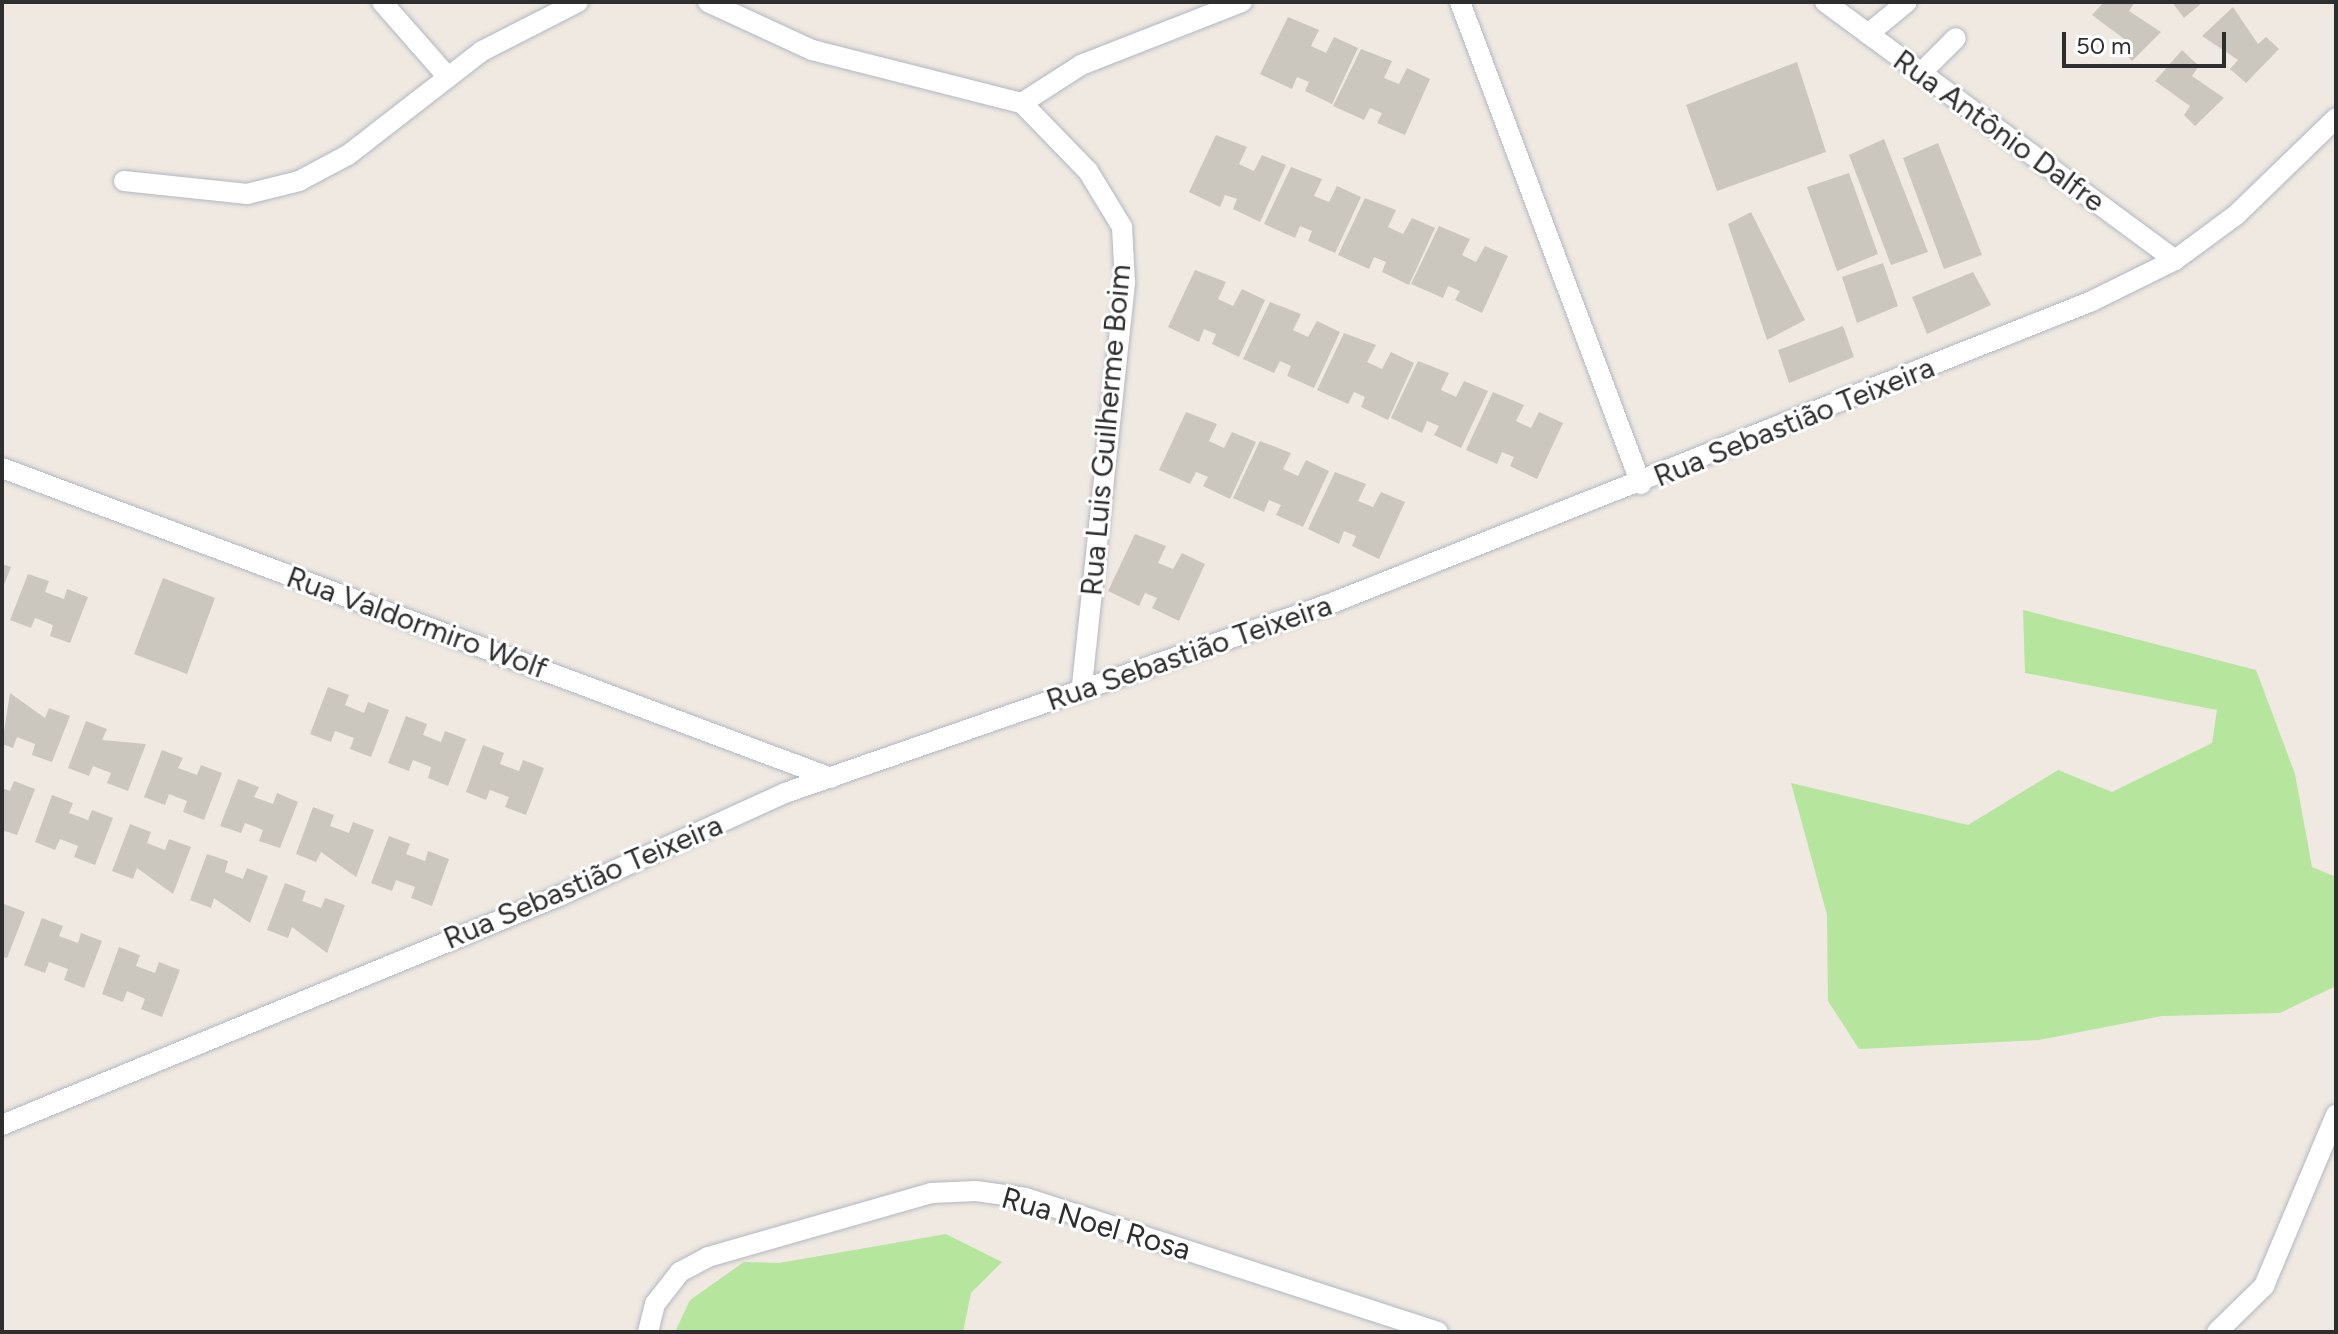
<!DOCTYPE html>
<meta charset="utf-8">
<style>
body{margin:0}
#map{position:relative;width:2338px;height:1334px;overflow:hidden;background:#efe9e1;font-family:Figtree,sans-serif}
div>[style]{position:absolute}
.green>*{inset:0;background:#b6e59e}
.building>*{inset:0;background:#cbc7bf}
.roads{filter:drop-shadow(0 0 2px #b4b7c1) drop-shadow(0 0 2px #b4b7c1)}
.street>*{height:20px;margin:-10px;padding:0 10px;transform-origin:10px;border-radius:10px;background:#fff}
span{translate:-50% -50%;white-space:nowrap;text-align:center;line-height:1.15;-webkit-text-stroke:6px #fff;paint-order:stroke}
.street-label{font-size:30px;color:#2e2e2e}
.frame{position:absolute;inset:0;border:4px solid #2e2e2e;pointer-events:none}
.scale{position:absolute;left:2062px;top:32px;width:164px;height:36px;box-sizing:border-box;border:4px solid #2e2e2e;border-top:0;padding-left:10px;font-size:24px;line-height:28px;white-space:nowrap;color:#2e2e2e;-webkit-text-stroke:6px #fff;paint-order:stroke}
</style>
<div id="map">
<div class="green">
<i style="clip-path:polygon(2023px 610px,2256px 670px,2295px 774px,2312px 867px,2336px 877px,2336px 986px,2280px 1013px,2162px 1016px,2039px 1040px,1859px 1049px,1828px 1001px,1827px 915px,1791px 783px,1968px 825px,2058px 770px,2112px 792px,2212px 743px,2217px 710px,2025px 673px)"></i>
<i style="clip-path:polygon(946px 1234px,1002px 1262px,971px 1293px,963px 1332px,675px 1332px,690px 1300px,744px 1262px,779px 1263px)"></i>
</div>
<div class="building">
<i style="clip-path:polygon(2104px 2px,2135px 2px,2129px 11px,2161px 32px,2132px 61px,2121px 49px,2127px 41px,2092px 15px)"></i>
<i style="clip-path:polygon(2172px 2px,2203px 2px,2184px 18px)"></i>
<i style="clip-path:polygon(2233px 7px,2258px 44px,2266px 37px,2279px 49px,2246px 83px,2230px 69px,2238px 60px,2202px 36px)"></i>
<i style="clip-path:polygon(1288px 17px,1319px 30px,1311px 46px,1326px 53px,1334px 37px,1358px 48px,1332px 104px,1305px 91px,1309px 82px,1297px 77px,1292px 89px,1260px 74px)"></i>
<i style="clip-path:polygon(1361px 49px,1392px 61px,1384px 78px,1399px 84px,1407px 68px,1430px 79px,1405px 135px,1377px 123px,1382px 113px,1370px 108px,1364px 120px,1333px 106px)"></i>
<i style="clip-path:polygon(2182px 50px,2199px 66px,2192px 76px,2224px 98px,2195px 126px,2184px 115px,2190px 106px,2155px 81px)"></i>
<i style="clip-path:polygon(1797px 62px,1826px 152px,1717px 191px,1686px 105px)"></i>
<i style="clip-path:polygon(1216px 135px,1247px 147px,1239px 164px,1254px 171px,1262px 155px,1286px 165px,1260px 222px,1233px 209px,1237px 199px,1225px 195px,1220px 207px,1189px 192px)"></i>
<i style="clip-path:polygon(1884px 139px,1928px 252px,1891px 265px,1849px 155px)"></i>
<i style="clip-path:polygon(1938px 143px,1982px 255px,1944px 269px,1903px 158px)"></i>
<i style="clip-path:polygon(1291px 167px,1322px 179px,1314px 196px,1329px 202px,1337px 186px,1361px 197px,1335px 253px,1308px 241px,1312px 231px,1300px 226px,1295px 238px,1264px 224px)"></i>
<i style="clip-path:polygon(1849px 173px,1878px 254px,1837px 271px,1807px 187px)"></i>
<i style="clip-path:polygon(1365px 198px,1396px 210px,1388px 227px,1403px 234px,1412px 218px,1435px 228px,1409px 285px,1382px 272px,1386px 262px,1374px 257px,1369px 269px,1338px 255px)"></i>
<i style="clip-path:polygon(1751px 212px,1805px 320px,1767px 340px,1728px 224px)"></i>
<i style="clip-path:polygon(1439px 226px,1470px 239px,1462px 255px,1476px 262px,1485px 246px,1508px 256px,1482px 313px,1455px 300px,1460px 291px,1448px 286px,1443px 298px,1411px 284px)"></i>
<i style="clip-path:polygon(1883px 263px,1898px 306px,1857px 323px,1842px 277px)"></i>
<i style="clip-path:polygon(1195px 270px,1226px 282px,1218px 299px,1233px 306px,1242px 289px,1265px 300px,1239px 357px,1212px 344px,1216px 334px,1204px 329px,1199px 342px,1168px 327px)"></i>
<i style="clip-path:polygon(1973px 272px,1991px 305px,1927px 334px,1912px 297px)"></i>
<i style="clip-path:polygon(1270px 302px,1301px 314px,1293px 330px,1308px 337px,1317px 321px,1340px 332px,1314px 388px,1287px 376px,1291px 366px,1280px 361px,1274px 373px,1243px 359px)"></i>
<i style="clip-path:polygon(1843px 326px,1854px 357px,1789px 383px,1778px 350px)"></i>
<i style="clip-path:polygon(1344px 333px,1376px 345px,1367px 362px,1382px 369px,1391px 352px,1414px 363px,1388px 420px,1361px 407px,1365px 397px,1354px 392px,1348px 404px,1317px 390px)"></i>
<i style="clip-path:polygon(1418px 361px,1449px 373px,1441px 390px,1456px 397px,1464px 381px,1488px 391px,1461px 448px,1434px 435px,1439px 426px,1427px 421px,1422px 433px,1391px 418px)"></i>
<i style="clip-path:polygon(1493px 392px,1524px 405px,1516px 421px,1531px 428px,1539px 412px,1563px 423px,1537px 479px,1510px 466px,1514px 457px,1502px 452px,1497px 464px,1466px 450px)"></i>
<i style="clip-path:polygon(1186px 412px,1217px 424px,1209px 441px,1224px 448px,1232px 432px,1256px 442px,1230px 499px,1203px 486px,1208px 477px,1196px 472px,1190px 484px,1159px 470px)"></i>
<i style="clip-path:polygon(1260px 441px,1291px 453px,1283px 469px,1298px 476px,1306px 460px,1329px 471px,1303px 527px,1276px 515px,1281px 505px,1269px 500px,1264px 512px,1233px 498px)"></i>
<i style="clip-path:polygon(1335px 472px,1366px 484px,1358px 501px,1373px 507px,1381px 492px,1405px 502px,1379px 559px,1352px 546px,1356px 536px,1344px 531px,1339px 544px,1308px 529px)"></i>
<i style="clip-path:polygon(1135px 534px,1166px 546px,1158px 563px,1173px 569px,1182px 553px,1205px 564px,1179px 621px,1152px 608px,1157px 598px,1145px 593px,1139px 606px,1108px 591px)"></i>
<i style="clip-path:polygon(2px 564px,11px 567px,2px 590px)"></i>
<i style="clip-path:polygon(28px 574px,49px 581px,45px 592px,64px 599px,67px 589px,88px 597px,70px 643px,50px 636px,53px 625px,35px 618px,31px 628px,10px 620px)"></i>
<i style="clip-path:polygon(163px 578px,215px 598px,187px 674px,134px 654px)"></i>
<i style="clip-path:polygon(328px 687px,349px 695px,345px 705px,364px 713px,368px 702px,389px 710px,371px 757px,350px 749px,354px 738px,335px 731px,331px 742px,310px 734px)"></i>
<i style="clip-path:polygon(10px 693px,45px 718px,49px 708px,70px 716px,52px 762px,32px 755px,35px 744px,17px 737px,13px 748px,2px 744px)"></i>
<i style="clip-path:polygon(406px 716px,427px 724px,423px 735px,441px 742px,445px 731px,466px 739px,448px 786px,428px 778px,431px 767px,413px 760px,409px 771px,388px 763px)"></i>
<i style="clip-path:polygon(86px 721px,107px 729px,102px 740px,146px 744px,128px 791px,107px 783px,111px 773px,93px 766px,89px 776px,68px 768px)"></i>
<i style="clip-path:polygon(483px 745px,504px 753px,500px 764px,519px 771px,523px 760px,544px 768px,526px 815px,505px 807px,509px 797px,490px 790px,486px 800px,466px 792px)"></i>
<i style="clip-path:polygon(162px 750px,183px 758px,178px 768px,197px 775px,201px 765px,222px 773px,204px 820px,183px 812px,187px 801px,169px 794px,165px 805px,144px 797px)"></i>
<i style="clip-path:polygon(238px 779px,259px 787px,254px 797px,273px 804px,277px 793px,298px 802px,280px 848px,259px 841px,263px 830px,245px 823px,241px 833px,220px 826px)"></i>
<i style="clip-path:polygon(14px 781px,35px 789px,17px 835px,2px 830px,2px 788px,10px 791px)"></i>
<i style="clip-path:polygon(52px 795px,73px 803px,69px 813px,88px 820px,92px 810px,113px 818px,95px 865px,74px 857px,78px 846px,60px 839px,55px 850px,35px 842px)"></i>
<i style="clip-path:polygon(313px 807px,334px 815px,330px 826px,349px 833px,353px 822px,374px 830px,356px 877px,321px 852px,316px 862px,296px 854px)"></i>
<i style="clip-path:polygon(130px 824px,151px 832px,147px 843px,165px 850px,169px 839px,191px 847px,173px 894px,137px 868px,133px 879px,112px 871px)"></i>
<i style="clip-path:polygon(389px 836px,410px 844px,406px 854px,425px 861px,428px 851px,449px 859px,432px 906px,411px 898px,415px 887px,396px 880px,392px 891px,371px 883px)"></i>
<i style="clip-path:polygon(207px 854px,228px 861px,225px 872px,243px 879px,247px 868px,268px 876px,250px 923px,214px 898px,211px 908px,190px 900px)"></i>
<i style="clip-path:polygon(285px 883px,306px 891px,302px 901px,321px 908px,325px 898px,345px 905px,327px 953px,292px 927px,288px 938px,267px 930px)"></i>
<i style="clip-path:polygon(4px 904px,25px 912px,7px 958px,2px 957px)"></i>
<i style="clip-path:polygon(42px 918px,63px 926px,59px 936px,78px 943px,81px 933px,102px 941px,84px 988px,64px 980px,68px 969px,49px 962px,45px 973px,24px 965px)"></i>
<i style="clip-path:polygon(119px 947px,140px 955px,136px 966px,155px 973px,159px 962px,180px 970px,162px 1017px,141px 1009px,145px 999px,127px 991px,123px 1002px,102px 994px)"></i>
</div>
<div class="roads">
<div class="street">
<i style="left:382px;top:2px;width:100px;rotate:48.7deg"></i>
<i style="left:708px;top:2px;width:115px;rotate:24.8deg"></i>
<i style="left:812px;top:50px;width:217px;rotate:14.2deg"></i>
<i style="left:1022px;top:103px;width:95px;rotate:45.9deg"></i>
<i style="left:1088px;top:171px;width:66px;rotate:58.7deg"></i>
<i style="left:1122px;top:227px;width:56px;rotate:86.9deg"></i>
<i style="left:1125px;top:283px;width:411px;rotate:96.1deg"></i>
<i style="left:1460px;top:2px;width:515px;rotate:69.42deg"></i>
<i style="left:1825px;top:2px;width:435px;rotate:36.4deg"></i>
<i style="left:1868px;top:34px;width:50px;rotate:-39.4deg"></i>
<i style="left:1921px;top:73px;width:49px;rotate:-45deg"></i>
<i style="left:1022px;top:103px;width:70px;rotate:-32.8deg"></i>
<i style="left:1081px;top:65px;width:173px;rotate:-21.4deg"></i>
<i style="left:124px;top:181px;width:124px;rotate:6deg"></i>
<i style="left:247px;top:194px;width:54px;rotate:-14deg"></i>
<i style="left:299px;top:181px;width:55px;rotate:-28deg"></i>
<i style="left:348px;top:155px;width:170px;rotate:-37.8deg"></i>
<i style="left:482px;top:51px;width:108px;rotate:-27deg"></i>
<i style="left:2px;top:468px;width:885px;rotate:20.5deg"></i>
<i style="left:2px;top:1125px;width:602px;rotate:-22.35deg"></i>
<i style="left:559px;top:896px;width:248px;rotate:-24.5deg"></i>
<i style="left:785px;top:793px;width:579px;rotate:-19.15deg"></i>
<i style="left:1332px;top:603px;width:818px;rotate:-21.67deg"></i>
<i style="left:2092px;top:301px;width:93px;rotate:-26.3deg"></i>
<i style="left:2175px;top:260px;width:76px;rotate:-36.4deg"></i>
<i style="left:2236px;top:215px;width:139px;rotate:-44.1deg"></i>
<i style="left:648px;top:1332px;width:29px;rotate:-76deg"></i>
<i style="left:655px;top:1304px;width:41px;rotate:-52deg"></i>
<i style="left:680px;top:1272px;width:32px;rotate:-28deg"></i>
<i style="left:708px;top:1257px;width:232px;rotate:-16deg"></i>
<i style="left:931px;top:1193px;width:45px;rotate:-2.5deg"></i>
<i style="left:976px;top:1191px;width:50px;rotate:8deg"></i>
<i style="left:1026px;top:1198px;width:433px;rotate:18deg"></i>
<i style="left:2217px;top:1332px;width:66px;rotate:-44.4deg"></i>
<i style="left:2264px;top:1286px;width:186px;rotate:-67.2deg"></i>
</div>
</div>
<div class="street-label">
<span style="left:1999px;top:131px;rotate:36deg">Rua Antônio Dalfre</span>
<span style="left:1794px;top:422px;rotate:-22deg">Rua Sebastião Teixeira</span>
<span style="left:1106px;top:430px;rotate:-85deg">Rua Luis Guilherme Boim</span>
<span style="left:417px;top:623px;rotate:20deg">Rua Valdormiro Wolf</span>
<span style="left:1189px;top:653px;rotate:-19deg">Rua Sebastião Teixeira</span>
<span style="left:583px;top:882px;rotate:-23deg">Rua Sebastião Teixeira</span>
<span style="left:1096px;top:1224px;rotate:16deg">Rua Noel Rosa</span>
</div>
<div class="frame"></div>
<div class="scale">50 m</div>
</div>
